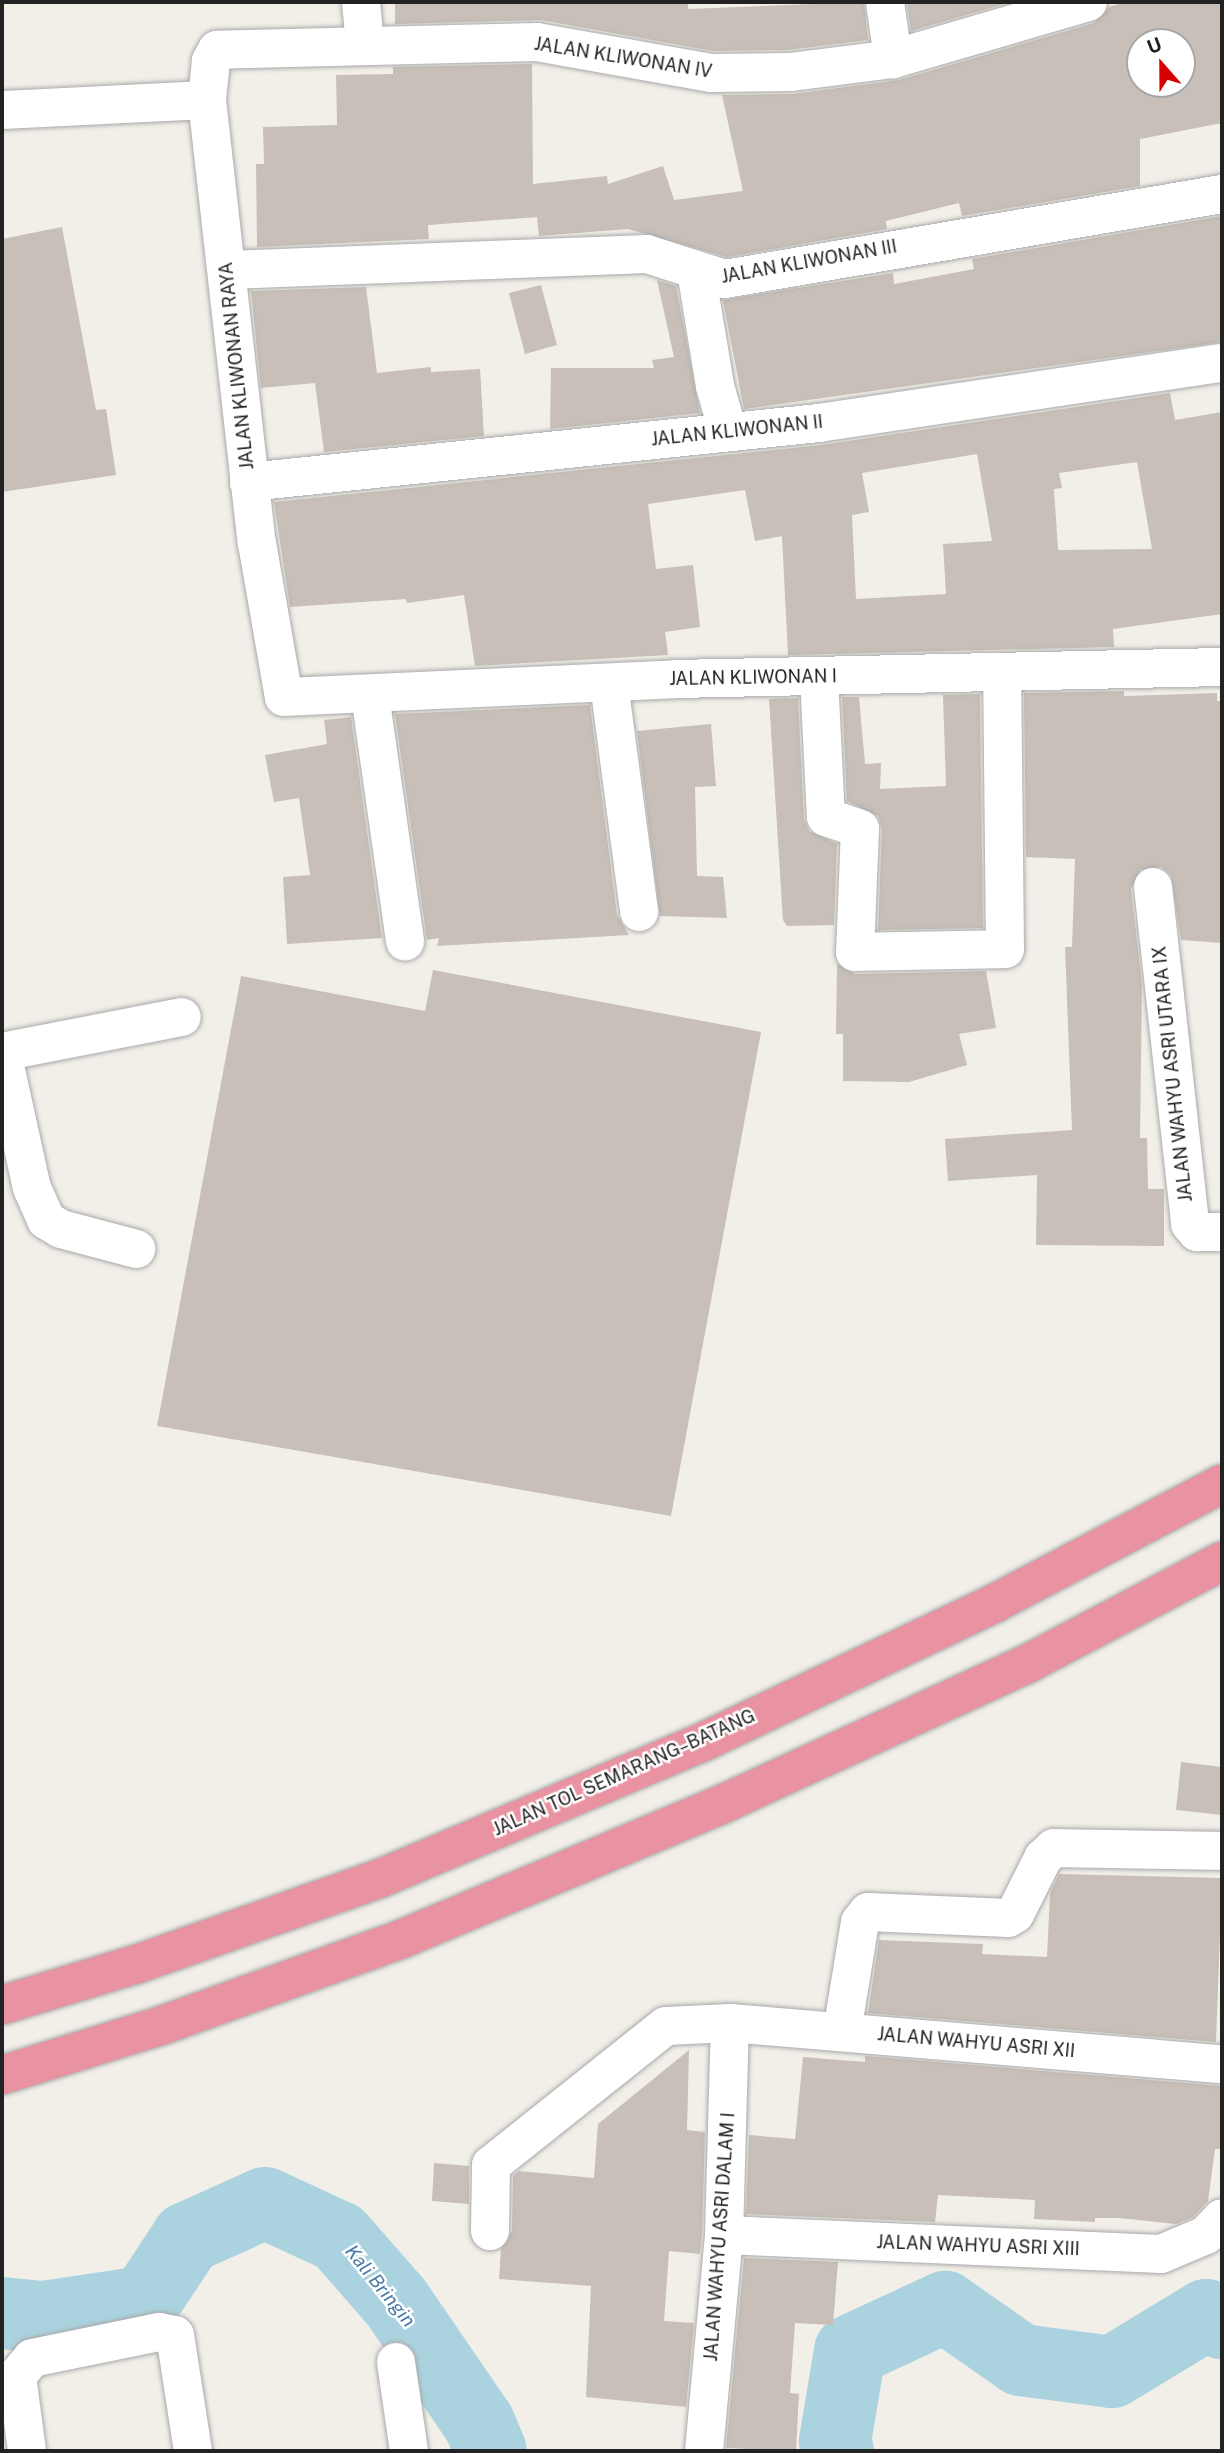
<!DOCTYPE html>
<meta charset="utf-8">
<style>
body{margin:0}
#map{position:relative;width:1224px;height:2453px;overflow:hidden;background:#f2efe9;font-family:"Public Sans",sans-serif}
div>[style]{position:absolute}
.river>*{height:72px;margin:-36px;padding:0 36px;transform-origin:36px;border-radius:36px;background:#aad3df}
.building>*{inset:0;background:#c7bfb8}
.roads{filter:drop-shadow(0 0 2px #a9a9a9) drop-shadow(0 0 2px #a9a9a9)}
.minor>*{height:38px;margin:-19px;padding:0 19px;transform-origin:19px;border-radius:19px;background:#fff}
.highway>*{height:38px;margin:-19px;padding:0 19px;transform-origin:19px;border-radius:19px;background:#e892a2}
span{translate:-50% -50%;white-space:nowrap;text-align:center;line-height:1.15;-webkit-text-stroke:5px #fff;paint-order:stroke}
.street-label{font-size:18px;color:#222}
.water-label{font-size:19px;color:#4a7aab;font-style:italic}
.frame{position:absolute;inset:0;border:4px solid #222;pointer-events:none}
.north{position:absolute;left:1126px;top:28px;width:70px;height:70px;box-sizing:border-box;background:#fff;border:2px solid #a7a7a7;border-radius:50%;rotate:339deg;font-size:19px;font-weight:700;line-height:28px;text-align:center;color:#222}
.north::after{content:'';display:block;margin:auto;width:24px;height:32px;background:#d40000;clip-path:polygon(50% 0,100% 100%,50% 72%,0 100%)}
</style>
<div id="map">
<div class="river">
<i style="left:2px;top:2313px;width:40px;rotate:5.7deg"></i>
<i style="left:42px;top:2317px;width:104px;rotate:-8.3deg"></i>
<i style="left:145px;top:2302px;width:77px;rotate:-56.7deg"></i>
<i style="left:187px;top:2238px;width:85px;rotate:-24.2deg"></i>
<i style="left:265px;top:2203px;width:81px;rotate:24.7deg"></i>
<i style="left:339px;top:2237px;width:86px;rotate:48.8deg"></i>
<i style="left:396px;top:2302px;width:147px;rotate:55.6deg"></i>
<i style="left:479px;top:2423px;width:30px;rotate:67deg"></i>
<i style="left:838px;top:2451px;width:10px;rotate:-107deg"></i>
<i style="left:835px;top:2441px;width:91px;rotate:-80.5deg"></i>
<i style="left:850px;top:2351px;width:105px;rotate:-24.9deg"></i>
<i style="left:945px;top:2307px;width:93px;rotate:34.9deg"></i>
<i style="left:1021px;top:2360px;width:92px;rotate:7.5deg"></i>
<i style="left:1112px;top:2372px;width:110px;rotate:-31.2deg"></i>
<i style="left:1206px;top:2315px;width:18px;rotate:27deg"></i>
</div>
<div class="building">
<i style="clip-path:polygon(395px 2px,688px 2px,688px 9px,864px 2px,868px 40px,788px 50px,713px 51px,541px 20px,395px 24px)"></i>
<i style="clip-path:polygon(907px 2px,1011px 2px,911px 31px)"></i>
<i style="clip-path:polygon(evenodd,1125px 2px,1222px 2px,1222px 123px,1140px 139px,1140px 186px,962px 216px,959px 203px,886px 221px,887px 229px,727px 257px,628px 229px,539px 236px,537px 217px,428px 225px,429px 239px,257px 247px,256px 164px,264px 164px,263px 127px,337px 125px,336px 75px,393px 74px,393px 67px,532px 64px,533px 184px,607px 176px,608px 184px,663px 166px,674px 200px,743px 191px,722px 95px,793px 94px,899px 80px,1094px 23px,1109px 7px,1125px 2px,1140px 42px,1182px 42px,1182px 84px,1140px 84px,1140px 42px)"></i>
<i style="clip-path:polygon(1222px 216px,1222px 342px,744px 409px,723px 300px,893px 273px,894px 284px,974px 269px,972px 259px)"></i>
<i style="clip-path:polygon(62px 227px,96px 410px,106px 409px,116px 475px,2px 492px,2px 239px)"></i>
<i style="clip-path:polygon(657px 280px,676px 286px,700px 413px,550px 429px,551px 368px,654px 368px,652px 360px,674px 357px)"></i>
<i style="clip-path:polygon(541px 285px,557px 345px,525px 354px,509px 293px)"></i>
<i style="clip-path:polygon(366px 287px,377px 373px,431px 367px,431px 372px,480px 369px,484px 436px,324px 452px,315px 383px,261px 388px,251px 291px)"></i>
<i style="clip-path:polygon(evenodd,1170px 393px,1175px 420px,1222px 412px,1222px 614px,1113px 629px,1114px 647px,788px 655px,782px 536px,755px 541px,745px 490px,648px 504px,656px 569px,693px 565px,700px 627px,665px 632px,668px 655px,475px 666px,464px 595px,407px 603px,406px 599px,290px 607px,274px 502px,821px 445px,1170px 393px,977px 454px,992px 541px,943px 544px,946px 594px,856px 599px,852px 515px,869px 512px,862px 473px,977px 454px,1170px 393px,1137px 462px,1152px 549px,1058px 550px,1054px 489px,1062px 488px,1059px 473px,1137px 462px)"></i>
<i style="clip-path:polygon(1124px 691px,1124px 696px,1217px 693px,1217px 701px,1222px 701px,1222px 943px,1181px 940px,1171px 875px,1161px 867px,1140px 870px,1131px 889px,1142px 985px,1140px 1138px,1147px 1138px,1148px 1189px,1164px 1189px,1164px 1246px,1036px 1245px,1037px 1175px,948px 1181px,945px 1139px,1072px 1130px,1065px 947px,1072px 947px,1075px 859px,1026px 857px,1024px 693px)"></i>
<i style="clip-path:polygon(980px 694px,983px 928px,878px 930px,882px 829px,878px 816px,847px 801px,842px 697px,859px 697px,865px 764px,881px 763px,880px 789px,946px 786px,943px 695px)"></i>
<i style="clip-path:polygon(798px 698px,804px 819px,809px 831px,837px 844px,834px 925px,787px 926px,783px 920px,769px 699px)"></i>
<i style="clip-path:polygon(590px 705px,617px 915px,629px 935px,437px 946px,439px 938px,427px 940px,395px 714px)"></i>
<i style="clip-path:polygon(351px 717px,382px 938px,287px 944px,283px 877px,310px 875px,299px 798px,274px 802px,265px 755px,327px 744px,324px 720px)"></i>
<i style="clip-path:polygon(711px 724px,716px 786px,695px 787px,697px 876px,723px 877px,727px 918px,660px 916px,637px 731px)"></i>
<i style="clip-path:polygon(837px 964px,855px 974px,986px 971px,996px 1028px,959px 1034px,967px 1065px,909px 1082px,843px 1081px,843px 1034px,836px 1034px)"></i>
<i style="clip-path:polygon(433px 970px,761px 1032px,671px 1516px,157px 1426px,241px 976px,425px 1011px)"></i>
<i style="clip-path:polygon(1181px 1762px,1222px 1767px,1222px 1815px,1176px 1810px)"></i>
<i style="clip-path:polygon(1059px 1874px,1222px 1878px,1216px 2042px,868px 2013px,879px 1940px,983px 1944px,982px 1954px,1047px 1957px,1050px 1893px)"></i>
<i style="clip-path:polygon(689px 2050px,687px 2130px,705px 2132px,702px 2234px,700px 2254px,669px 2251px,664px 2321px,694px 2323px,686px 2407px,586px 2397px,591px 2286px,499px 2279px,501px 2249px,512px 2231px,513px 2176px,519px 2171px,594px 2178px,598px 2124px)"></i>
<i style="clip-path:polygon(865px 2056px,1222px 2086px,1222px 2149px,1215px 2149px,1208px 2201px,1193px 2217px,1176px 2224px,1119px 2218px,1095px 2218px,1095px 2222px,1034px 2219px,1035px 2200px,938px 2195px,935px 2222px,746px 2214px,749px 2135px,795px 2139px,803px 2057px,865px 2062px)"></i>
<i style="clip-path:polygon(434px 2163px,469px 2166px,469px 2204px,432px 2201px)"></i>
<i style="clip-path:polygon(744px 2258px,838px 2262px,833px 2325px,795px 2323px,790px 2393px,799px 2394px,796px 2451px,726px 2448px)"></i>
</div>
<div class="roads">
<div class="minor">
<i style="left:361px;top:2px;width:42px;rotate:84.6deg"></i>
<i style="left:885px;top:2px;width:58px;rotate:82deg"></i>
<i style="left:1088px;top:2px;width:203px;rotate:163.7deg"></i>
<i style="left:893px;top:59px;width:104px;rotate:172.8deg"></i>
<i style="left:790px;top:72px;width:79px;rotate:179.3deg"></i>
<i style="left:711px;top:73px;width:177px;rotate:-169.9deg"></i>
<i style="left:537px;top:42px;width:320px;rotate:178.6deg"></i>
<i style="left:217px;top:50px;width:13px;rotate:119deg"></i>
<i style="left:211px;top:61px;width:39px;rotate:96deg"></i>
<i style="left:207px;top:100px;width:446px;rotate:83.6deg"></i>
<i style="left:257px;top:543px;width:156px;rotate:80.1deg"></i>
<i style="left:284px;top:697px;width:392px;rotate:-2.6deg"></i>
<i style="left:676px;top:679px;width:546px;rotate:-1.26deg"></i>
<i style="left:2px;top:110px;width:205px;rotate:-2.8deg"></i>
<i style="left:228px;top:270px;width:419px;rotate:-2.2deg"></i>
<i style="left:647px;top:254px;width:82px;rotate:17.8deg"></i>
<i style="left:725px;top:279px;width:504px;rotate:-9.71deg"></i>
<i style="left:696px;top:271px;width:117px;rotate:80.6deg"></i>
<i style="left:715px;top:386px;width:48px;rotate:74.2deg"></i>
<i style="left:249px;top:482px;width:573px;rotate:-5.91deg"></i>
<i style="left:819px;top:423px;width:407px;rotate:-8.5deg"></i>
<i style="left:819px;top:676px;width:141px;rotate:87.2deg"></i>
<i style="left:826px;top:817px;width:36px;rotate:19deg"></i>
<i style="left:860px;top:829px;width:123px;rotate:92.3deg"></i>
<i style="left:855px;top:952px;width:150px;rotate:-1.1deg"></i>
<i style="left:1005px;top:949px;width:277px;rotate:-90.6deg"></i>
<i style="left:609px;top:683px;width:231px;rotate:82.5deg"></i>
<i style="left:370px;top:695px;width:249px;rotate:81.9deg"></i>
<i style="left:1153px;top:887px;width:339px;rotate:83.7deg"></i>
<i style="left:1190px;top:1224px;width:11px;rotate:49deg"></i>
<i style="left:1197px;top:1232px;width:25px"></i>
<i style="left:2px;top:1052px;width:139px;rotate:77.6deg"></i>
<i style="left:32px;top:1188px;width:35px;rotate:66deg"></i>
<i style="left:46px;top:1220px;width:17px;rotate:31deg"></i>
<i style="left:61px;top:1229px;width:78px;rotate:14.9deg"></i>
<i style="left:2px;top:1052px;width:183px;rotate:-11deg"></i>
<i style="left:842px;top:2032px;width:111px;rotate:-80.7deg"></i>
<i style="left:860px;top:1922px;width:13px;rotate:-51deg"></i>
<i style="left:868px;top:1912px;width:140px;rotate:2.5deg"></i>
<i style="left:1008px;top:1918px;width:8px;rotate:-30deg"></i>
<i style="left:1015px;top:1914px;width:63px;rotate:-63.4deg"></i>
<i style="left:1043px;top:1858px;width:15px;rotate:-42deg"></i>
<i style="left:1054px;top:1848px;width:168px;rotate:1deg"></i>
<i style="left:490px;top:2231px;width:66px;rotate:-89.1deg"></i>
<i style="left:491px;top:2165px;width:223px;rotate:-38.5deg"></i>
<i style="left:666px;top:2026px;width:64px;rotate:-2.7deg"></i>
<i style="left:730px;top:2023px;width:494px;rotate:4.8deg"></i>
<i style="left:724px;top:2235px;width:437px;rotate:2.5deg"></i>
<i style="left:1161px;top:2254px;width:49px;rotate:-22.9deg"></i>
<i style="left:1206px;top:2235px;width:23px;rotate:-47deg"></i>
<i style="left:396px;top:2362px;width:90px;rotate:81.7deg"></i>
<i style="left:27px;top:2451px;width:76px;rotate:-97.6deg"></i>
<i style="left:17px;top:2376px;width:23px;rotate:-50deg"></i>
<i style="left:32px;top:2358px;width:130px;rotate:-11.6deg"></i>
<i style="left:159px;top:2332px;width:16px;rotate:11deg"></i>
<i style="left:175px;top:2335px;width:117px;rotate:81.2deg"></i>
<i style="left:704px;top:2451px;width:217px;rotate:-84.7deg"></i>
<i style="left:724px;top:2235px;width:212px;rotate:-88.4deg"></i>
</div>
<div class="highway">
<i style="left:2px;top:2005px;width:141px;rotate:-16.9deg"></i>
<i style="left:137px;top:1964px;width:259px;rotate:-19.4deg"></i>
<i style="left:381px;top:1878px;width:354px;rotate:-22.9deg"></i>
<i style="left:707px;top:1740px;width:319px;rotate:-25.4deg"></i>
<i style="left:995px;top:1603px;width:256px;rotate:-27.7deg"></i>
<i style="left:2px;top:2075px;width:165px;rotate:-17.2deg"></i>
<i style="left:160px;top:2026px;width:259px;rotate:-19.8deg"></i>
<i style="left:404px;top:1938px;width:350px;rotate:-22.8deg"></i>
<i style="left:727px;top:1802px;width:330px;rotate:-24.7deg"></i>
<i style="left:1027px;top:1664px;width:221px;rotate:-27.8deg"></i>
</div>
</div>
<div class="street-label">
<span style="left:623px;top:58px;rotate:9deg">JALAN KLIWONAN IV</span>
<span style="left:809px;top:262px;rotate:-10deg">JALAN KLIWONAN III</span>
<span style="left:237px;top:366px;rotate:-96deg">JALAN KLIWONAN RAYA</span>
<span style="left:737px;top:431px;rotate:-6deg">JALAN KLIWONAN II</span>
<span style="left:753px;top:678px;rotate:-1deg">JALAN KLIWONAN I</span>
<span style="left:1173px;top:1074px;rotate:-96deg">JALAN WAHYU ASRI UTARA IX</span>
<span style="left:624px;top:1773px;rotate:-24deg">JALAN TOL SEMARANG–BATANG</span>
<span style="left:976px;top:2043px;rotate:5deg">JALAN WAHYU ASRI XII</span>
<span style="left:720px;top:2237px;rotate:-86deg">JALAN WAHYU ASRI DALAM I</span>
<span style="left:978px;top:2246px;rotate:2deg">JALAN WAHYU ASRI XIII</span>
</div>
<div class="water-label">
<span style="left:380px;top:2286px;rotate:51deg">Kali Bringin</span>
</div>
<div class="frame"></div>
<div class="north">U</div>
</div>
